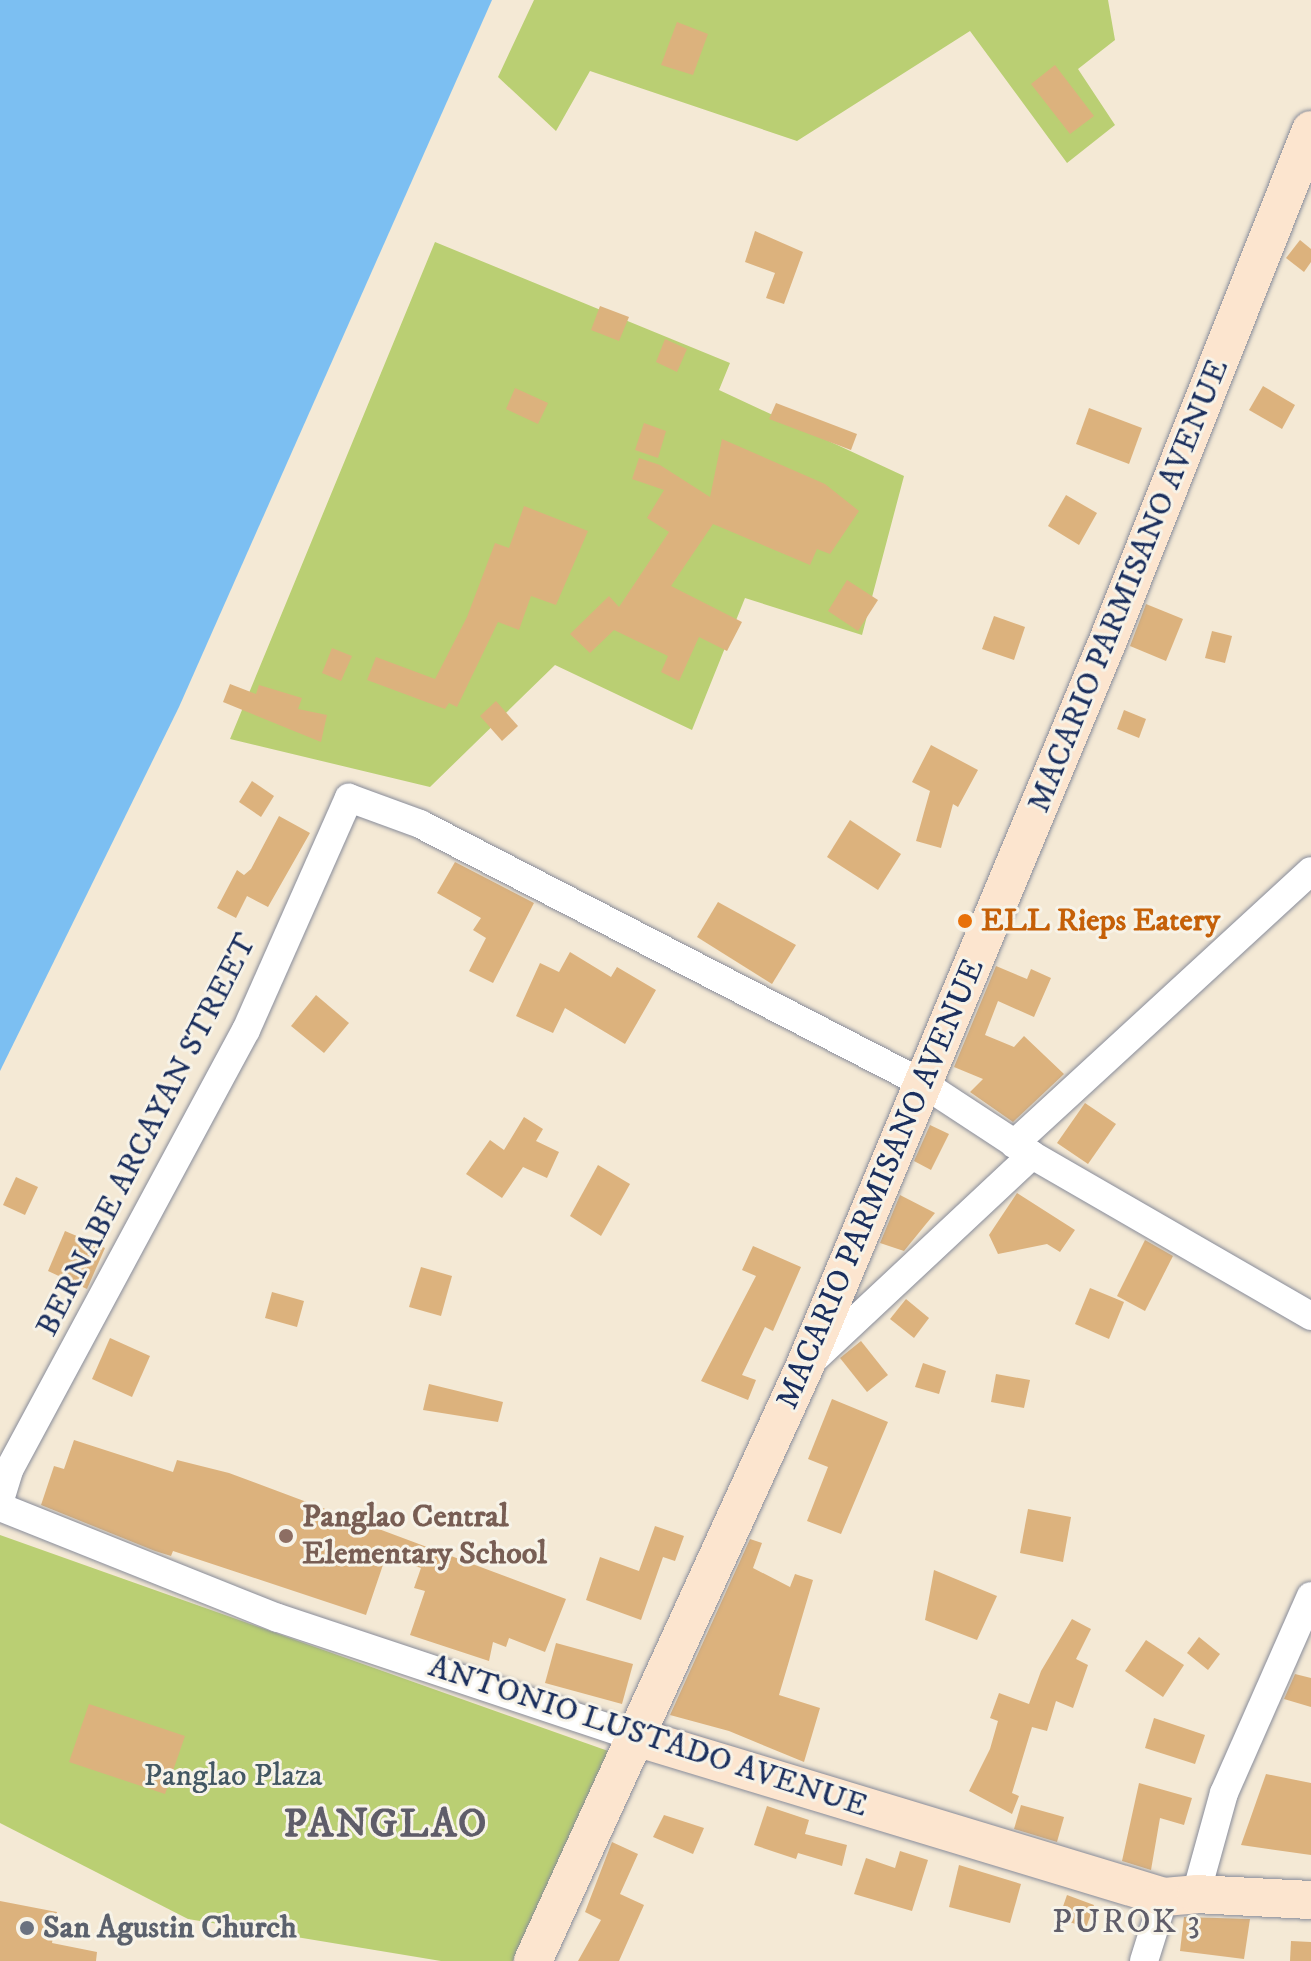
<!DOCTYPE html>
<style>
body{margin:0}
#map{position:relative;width:1311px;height:1961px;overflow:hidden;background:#f4e9d5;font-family:"IM FELL DW Pica",serif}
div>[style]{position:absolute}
.green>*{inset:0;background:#bacf73}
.water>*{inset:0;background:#7cbff2}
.building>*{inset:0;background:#dcb27d}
.roads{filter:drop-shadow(0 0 2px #888c9a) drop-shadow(0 0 2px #888c9a)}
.street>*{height:28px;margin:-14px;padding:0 14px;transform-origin:14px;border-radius:14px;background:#fff}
.secondary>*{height:38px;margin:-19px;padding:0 19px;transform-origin:19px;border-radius:19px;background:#fce5cf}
.dots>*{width:22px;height:22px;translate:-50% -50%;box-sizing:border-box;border:4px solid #f7f3e8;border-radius:50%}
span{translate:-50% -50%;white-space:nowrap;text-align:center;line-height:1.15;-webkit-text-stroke:6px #f7f3e8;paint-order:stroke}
.street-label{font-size:32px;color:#1b2f5e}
.food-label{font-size:32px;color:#c56008;font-weight:700}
.left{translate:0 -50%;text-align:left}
.education-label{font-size:32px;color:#785e54;font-weight:700}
.park-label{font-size:32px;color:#435763}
.worship-label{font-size:32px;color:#5b616d;font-weight:700}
.neighbourhood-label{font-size:34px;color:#5f5d69;letter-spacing:2px}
.district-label{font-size:40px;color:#5f5d69;font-weight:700;letter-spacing:2px}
</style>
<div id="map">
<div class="green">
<i style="clip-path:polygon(534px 0,1108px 0,1115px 40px,1078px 69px,1115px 125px,1067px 163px,970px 31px,797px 141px,590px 71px,556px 131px,498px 77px)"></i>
<i style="clip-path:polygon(435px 242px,730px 363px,719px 390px,904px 476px,862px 635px,745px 598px,692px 730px,555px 665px,430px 787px,230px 739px)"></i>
<i style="clip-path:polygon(0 1535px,611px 1752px,513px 1961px,441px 1961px,188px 1919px,0 1823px)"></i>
</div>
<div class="water">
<i style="clip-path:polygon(0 0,492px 0,179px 707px,0 1071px)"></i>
</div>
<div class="building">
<i style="clip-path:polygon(677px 22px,708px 34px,693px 75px,661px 65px)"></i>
<i style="clip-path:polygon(1055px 65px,1094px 116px,1070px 134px,1031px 84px)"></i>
<i style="clip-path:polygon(755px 231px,803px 252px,784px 304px,766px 298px,775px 273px,745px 262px)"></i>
<i style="clip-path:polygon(1300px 240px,1311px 249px,1311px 262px,1304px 272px,1286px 258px)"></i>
<i style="clip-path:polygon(600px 306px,629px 317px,619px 341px,591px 330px)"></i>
<i style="clip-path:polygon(665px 339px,687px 349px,677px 372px,656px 362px)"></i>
<i style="clip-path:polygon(1263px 386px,1295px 405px,1282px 429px,1249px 410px)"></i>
<i style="clip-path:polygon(515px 388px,548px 403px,538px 424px,506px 409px)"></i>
<i style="clip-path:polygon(776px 403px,857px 434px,851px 450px,769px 419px)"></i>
<i style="clip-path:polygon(1089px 408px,1142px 428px,1129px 464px,1076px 444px)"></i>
<i style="clip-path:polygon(644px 423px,666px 431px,658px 458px,635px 450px)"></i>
<i style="clip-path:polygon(722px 439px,825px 484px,859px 511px,830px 554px,817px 549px,810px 565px,713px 524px,671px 586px,742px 622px,727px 651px,699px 637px,679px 681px,661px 672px,668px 656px,614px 630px,590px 653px,570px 634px,609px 596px,619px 607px,669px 532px,647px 518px,664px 490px,632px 479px,639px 458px,660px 465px,710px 497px)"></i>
<i style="clip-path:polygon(1066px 495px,1097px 513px,1079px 545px,1048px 526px)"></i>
<i style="clip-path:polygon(524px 506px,588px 531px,556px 605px,531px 596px,519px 630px,498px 622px,457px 707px,449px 703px,445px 709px,367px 680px,376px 657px,435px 679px,467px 617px,495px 543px,509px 548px)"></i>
<i style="clip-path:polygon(847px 580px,878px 600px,858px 631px,828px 611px)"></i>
<i style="clip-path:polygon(1146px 604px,1183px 619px,1166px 661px,1130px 646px)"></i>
<i style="clip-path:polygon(994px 616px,1025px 627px,1014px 660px,982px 649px)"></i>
<i style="clip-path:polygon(1212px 631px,1232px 636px,1225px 663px,1205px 658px)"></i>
<i style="clip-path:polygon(332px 648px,352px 656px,341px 681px,322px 673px)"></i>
<i style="clip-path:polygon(230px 684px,256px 694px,259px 685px,302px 698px,298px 709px,327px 715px,321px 742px,223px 702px)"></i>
<i style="clip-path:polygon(496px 701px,518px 726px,502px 741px,480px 716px)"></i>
<i style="clip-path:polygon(1124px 710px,1146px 719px,1139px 738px,1117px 729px)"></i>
<i style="clip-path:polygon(931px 745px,978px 770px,958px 807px,953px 804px,941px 848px,916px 841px,930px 791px,912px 782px)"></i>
<i style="clip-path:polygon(252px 781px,274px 796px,261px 817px,239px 802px)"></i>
<i style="clip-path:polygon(279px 816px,310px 833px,268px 907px,247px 896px,236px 918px,217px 908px,237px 870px,244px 875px,251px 869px)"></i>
<i style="clip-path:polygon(850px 820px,901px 854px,878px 890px,827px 857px)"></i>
<i style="clip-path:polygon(455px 862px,534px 903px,493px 983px,469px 971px,486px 938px,473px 930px,481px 918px,437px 893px)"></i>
<i style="clip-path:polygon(718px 902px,796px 945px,772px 984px,697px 937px)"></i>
<i style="clip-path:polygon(570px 952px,611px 977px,617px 967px,656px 990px,625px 1044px,565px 1008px,553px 1033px,516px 1016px,540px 963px,559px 972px)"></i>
<i style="clip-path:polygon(996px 966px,1027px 979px,1031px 969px,1051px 978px,1034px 1017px,998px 1001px,985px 1035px,1014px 1047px,1024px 1036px,1064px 1074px,1013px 1122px,970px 1092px,983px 1079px,954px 1067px)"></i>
<i style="clip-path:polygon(316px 995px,349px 1023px,324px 1053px,291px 1026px)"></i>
<i style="clip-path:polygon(1085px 1103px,1116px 1124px,1088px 1164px,1057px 1143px)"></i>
<i style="clip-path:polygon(524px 1117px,543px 1129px,536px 1141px,559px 1152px,547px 1178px,523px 1167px,502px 1198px,466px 1174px,490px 1140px,504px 1150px)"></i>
<i style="clip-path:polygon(930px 1125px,949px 1134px,931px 1170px,914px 1161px)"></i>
<i style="clip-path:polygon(598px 1165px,630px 1184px,601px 1236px,570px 1216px)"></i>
<i style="clip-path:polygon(16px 1177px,38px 1187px,25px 1215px,3px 1205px)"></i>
<i style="clip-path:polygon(1017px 1193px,1075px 1230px,1060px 1252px,1047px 1244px,998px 1254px,989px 1235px)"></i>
<i style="clip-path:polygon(900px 1195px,935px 1213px,904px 1251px,880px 1243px)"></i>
<i style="clip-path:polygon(65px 1231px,105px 1248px,87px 1289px,48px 1271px)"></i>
<i style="clip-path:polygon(1145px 1240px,1173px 1256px,1145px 1311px,1117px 1296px)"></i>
<i style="clip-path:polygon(753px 1246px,801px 1267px,773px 1331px,765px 1327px,742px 1375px,756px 1380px,748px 1400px,701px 1381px,756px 1276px,742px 1270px)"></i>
<i style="clip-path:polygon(421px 1267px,452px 1276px,441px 1316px,409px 1307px)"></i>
<i style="clip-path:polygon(1090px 1288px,1124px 1302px,1109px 1339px,1075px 1324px)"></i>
<i style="clip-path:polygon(272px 1292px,304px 1301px,297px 1327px,265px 1318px)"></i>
<i style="clip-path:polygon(906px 1299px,929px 1318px,914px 1338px,890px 1319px)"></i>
<i style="clip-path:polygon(110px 1338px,150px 1356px,132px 1397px,92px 1379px)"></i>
<i style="clip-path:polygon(861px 1341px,888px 1375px,867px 1392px,840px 1358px)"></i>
<i style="clip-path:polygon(923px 1363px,946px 1371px,939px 1394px,915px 1387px)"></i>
<i style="clip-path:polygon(996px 1374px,1030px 1380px,1024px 1408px,991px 1402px)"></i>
<i style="clip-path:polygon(429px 1384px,503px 1402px,498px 1422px,423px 1410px)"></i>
<i style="clip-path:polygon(832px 1399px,888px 1422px,841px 1534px,807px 1521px,828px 1467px,808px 1459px)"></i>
<i style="clip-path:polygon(74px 1440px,173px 1472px,177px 1460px,229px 1473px,566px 1599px,545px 1652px,509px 1638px,506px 1647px,493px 1642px,489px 1661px,410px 1635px,425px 1591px,414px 1588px,421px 1568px,386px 1556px,366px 1615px,173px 1551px,171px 1556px,155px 1551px,41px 1505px,54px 1466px,64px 1469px)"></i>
<i style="clip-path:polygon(1028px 1509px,1071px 1517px,1063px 1562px,1020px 1553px)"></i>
<i style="clip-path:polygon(655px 1526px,684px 1536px,675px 1561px,663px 1557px,641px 1620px,586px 1600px,600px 1557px,639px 1571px)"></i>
<i style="clip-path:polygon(750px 1539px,762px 1543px,753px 1568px,790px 1587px,795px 1574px,813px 1580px,779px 1695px,820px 1708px,804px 1762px,729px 1731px,670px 1715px)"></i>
<i style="clip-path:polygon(934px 1570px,997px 1596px,977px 1640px,925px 1620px)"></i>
<i style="clip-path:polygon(1072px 1619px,1091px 1629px,1076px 1659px,1088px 1665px,1073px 1708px,1056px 1701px,1047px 1731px,1032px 1727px,1012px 1793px,1019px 1796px,1012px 1814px,969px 1791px,990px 1749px,998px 1721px,990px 1718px,999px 1693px,1029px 1704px,1041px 1671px)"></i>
<i style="clip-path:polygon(1199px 1637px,1220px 1654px,1208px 1670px,1187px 1653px)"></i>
<i style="clip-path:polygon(1146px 1640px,1184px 1665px,1163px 1697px,1125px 1671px)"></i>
<i style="clip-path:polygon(556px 1643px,633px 1664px,622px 1704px,545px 1683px)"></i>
<i style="clip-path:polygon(1295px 1674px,1311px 1678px,1311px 1707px,1284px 1699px)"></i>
<i style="clip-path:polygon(89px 1704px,185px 1736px,165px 1794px,69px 1762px)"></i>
<i style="clip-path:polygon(1154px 1718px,1205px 1735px,1195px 1764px,1145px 1748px)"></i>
<i style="clip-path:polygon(1266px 1774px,1311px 1783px,1311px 1855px,1241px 1845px)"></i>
<i style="clip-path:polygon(1139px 1783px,1192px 1798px,1184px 1825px,1160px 1818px,1151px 1870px,1122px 1861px)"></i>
<i style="clip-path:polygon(1021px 1805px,1064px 1817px,1057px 1842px,1014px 1829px)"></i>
<i style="clip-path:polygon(767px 1806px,809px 1820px,805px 1834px,847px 1845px,842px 1866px,798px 1853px,796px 1859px,754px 1845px)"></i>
<i style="clip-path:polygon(664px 1815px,704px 1828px,693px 1854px,653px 1837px)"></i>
<i style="clip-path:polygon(612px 1842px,638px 1854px,620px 1894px,644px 1905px,619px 1961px,578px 1961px,601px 1920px,585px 1912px)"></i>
<i style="clip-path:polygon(900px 1851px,928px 1860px,912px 1911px,854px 1894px,866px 1858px,895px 1868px)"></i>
<i style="clip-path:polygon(959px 1865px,1021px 1884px,1010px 1923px,949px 1907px)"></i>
<i style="clip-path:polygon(1067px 1895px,1094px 1905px,1086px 1928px,1059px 1918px)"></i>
<i style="clip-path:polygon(0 1901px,57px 1912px,52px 1943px,97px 1952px,96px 1961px,0 1961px)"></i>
<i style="clip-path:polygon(1184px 1917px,1250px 1919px,1244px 1959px,1180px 1951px)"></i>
<i style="clip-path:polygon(1291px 1941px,1311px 1942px,1311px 1961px,1290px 1961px)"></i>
</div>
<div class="roads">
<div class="street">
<i style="left:1014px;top:1144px;width:403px;rotate:-42.6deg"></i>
<i style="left:1032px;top:1155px;width:322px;rotate:30deg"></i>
<i style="left:0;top:1500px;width:31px;rotate:-73deg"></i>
<i style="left:9px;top:1470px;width:500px;rotate:-61.7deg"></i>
<i style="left:246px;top:1030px;width:254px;rotate:-66.1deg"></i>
<i style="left:349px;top:798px;width:76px;rotate:20.1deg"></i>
<i style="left:420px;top:824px;width:567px;rotate:27.29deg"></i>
<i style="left:924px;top:1084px;width:129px;rotate:33.3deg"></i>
<i style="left:1032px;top:1155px;width:303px;rotate:136.9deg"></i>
<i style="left:0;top:1507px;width:299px;rotate:21.8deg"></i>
<i style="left:278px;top:1618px;width:380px;rotate:18.4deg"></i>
<i style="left:1196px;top:1894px;width:105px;rotate:-74.5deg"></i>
<i style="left:1224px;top:1793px;width:215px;rotate:-66.2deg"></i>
<i style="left:1144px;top:1961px;width:67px;rotate:-72.6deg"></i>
</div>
<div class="secondary">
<i style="left:639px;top:1738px;width:549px;rotate:16.85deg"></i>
<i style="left:1164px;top:1897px;width:32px;rotate:-5deg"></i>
<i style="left:1196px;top:1894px;width:115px;rotate:3deg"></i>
<i style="left:533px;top:1961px;width:652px;rotate:-65.44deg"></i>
<i style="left:804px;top:1368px;width:786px;rotate:-67.32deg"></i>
<i style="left:1107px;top:643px;width:552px;rotate:-68.31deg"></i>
</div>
</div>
<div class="dots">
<i style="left:965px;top:921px;background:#e8710a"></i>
<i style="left:286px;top:1536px;background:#8d6e63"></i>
<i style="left:27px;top:1928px;background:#6b7280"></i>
</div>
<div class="street-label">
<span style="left:1129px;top:586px;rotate:-68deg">MACARIO PARMISANO AVENUE</span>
<span style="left:147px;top:1135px;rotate:-63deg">BERNABE ARCAYAN STREET</span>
<span style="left:881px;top:1184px;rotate:-67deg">MACARIO PARMISANO AVENUE</span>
<span style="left:648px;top:1737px;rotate:18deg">ANTONIO LUSTADO AVENUE</span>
</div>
<div class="food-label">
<span class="left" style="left:981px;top:921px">ELL Rieps Eatery</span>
</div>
<div class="education-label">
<span class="left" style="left:302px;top:1536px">Panglao Central<br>Elementary School</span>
</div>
<div class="park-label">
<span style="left:233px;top:1776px">Panglao Plaza</span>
</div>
<div class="worship-label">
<span class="left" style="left:43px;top:1928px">San Agustin Church</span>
</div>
<div class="neighbourhood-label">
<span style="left:1127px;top:1923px">PUROK 3</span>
</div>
<div class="district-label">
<span style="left:386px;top:1825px">PANGLAO</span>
</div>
</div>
